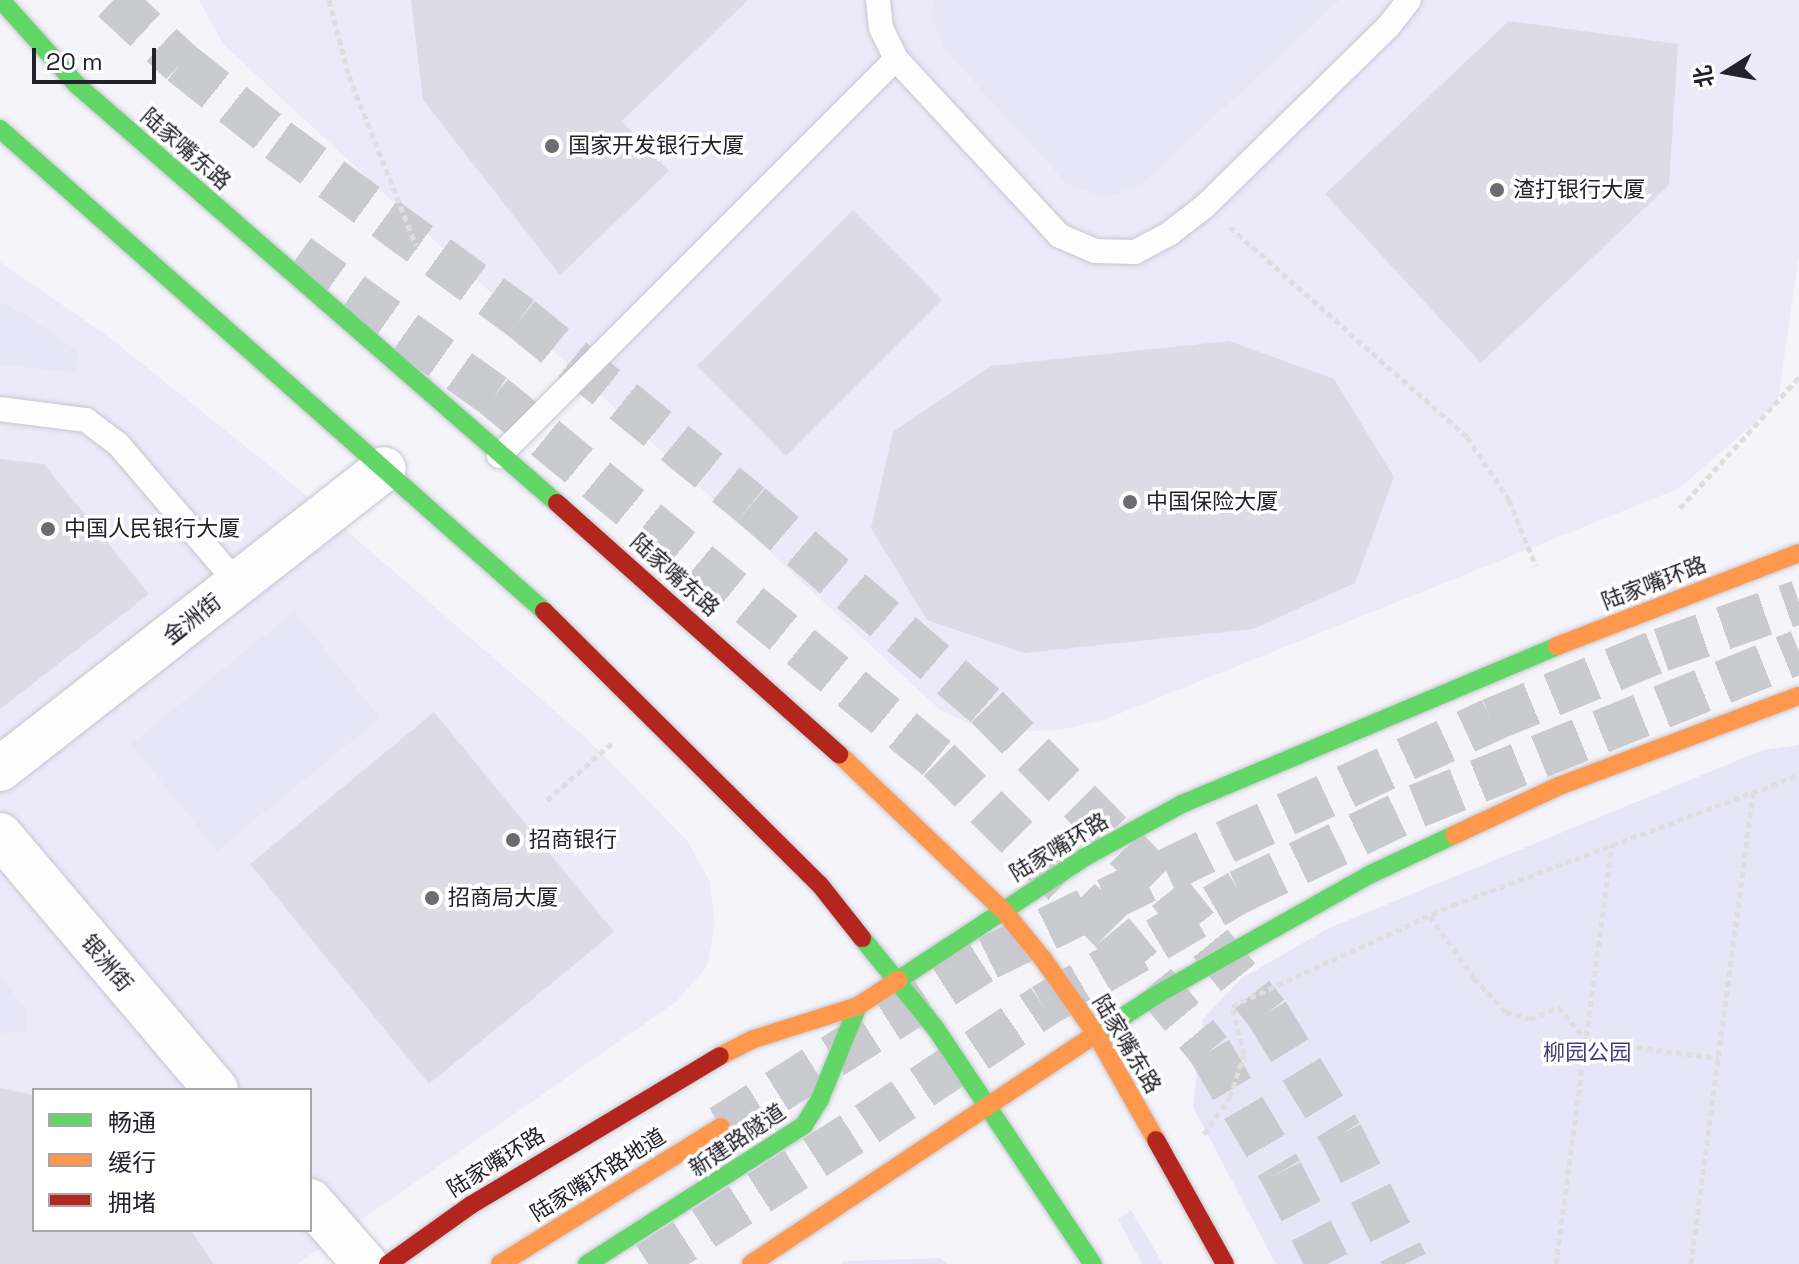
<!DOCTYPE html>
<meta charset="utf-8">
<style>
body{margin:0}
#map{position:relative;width:1799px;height:1264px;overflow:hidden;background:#f4f4fa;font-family:"Space Grotesk","Noto Sans SC",sans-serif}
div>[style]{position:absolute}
.built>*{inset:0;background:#eceaf9}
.green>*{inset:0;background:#e7e5f8}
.building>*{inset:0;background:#dcdbe6}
.secondary-tunnel>*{height:44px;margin-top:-22px;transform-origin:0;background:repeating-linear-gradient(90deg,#cacad1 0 44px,transparent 0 66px)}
.primary-tunnel>*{height:44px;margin-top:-22px;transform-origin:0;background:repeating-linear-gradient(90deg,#cacad1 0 44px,transparent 0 66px)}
.path>*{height:5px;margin-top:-2.5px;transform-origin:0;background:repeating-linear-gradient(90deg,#dedee0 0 6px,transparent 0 10px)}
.roads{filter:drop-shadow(0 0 2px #c6c5ce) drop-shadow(0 0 2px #c6c5ce)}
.lane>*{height:24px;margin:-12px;padding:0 12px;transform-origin:12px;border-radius:12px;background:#fdfdfe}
.street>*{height:44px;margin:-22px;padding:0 22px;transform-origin:22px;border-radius:22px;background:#fdfdfe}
.fast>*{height:18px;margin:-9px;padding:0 9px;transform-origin:9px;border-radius:9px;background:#63d668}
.slow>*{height:18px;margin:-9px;padding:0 9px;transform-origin:9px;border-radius:9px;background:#ff974d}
.jam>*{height:18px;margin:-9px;padding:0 9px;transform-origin:9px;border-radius:9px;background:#b3261e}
.dots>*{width:22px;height:22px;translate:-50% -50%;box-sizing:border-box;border:4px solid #fff;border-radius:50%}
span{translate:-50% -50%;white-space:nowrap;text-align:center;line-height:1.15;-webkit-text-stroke:7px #fff;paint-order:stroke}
.poi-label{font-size:22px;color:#23212c}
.left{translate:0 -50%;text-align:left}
.street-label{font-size:22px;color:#23212c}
.park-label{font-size:22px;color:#483b76}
.legend{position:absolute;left:32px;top:1088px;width:280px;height:144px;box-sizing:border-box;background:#fff;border:2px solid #a7a6ab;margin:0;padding:10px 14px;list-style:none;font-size:24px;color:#23212c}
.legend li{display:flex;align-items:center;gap:16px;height:40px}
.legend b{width:40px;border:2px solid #a7a6ab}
.north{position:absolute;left:1687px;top:32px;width:80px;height:80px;-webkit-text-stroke:6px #fff;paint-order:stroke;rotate:259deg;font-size:22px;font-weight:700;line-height:32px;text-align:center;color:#23212c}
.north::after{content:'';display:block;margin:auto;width:28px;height:36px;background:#23212c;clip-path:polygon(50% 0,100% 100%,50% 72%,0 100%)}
.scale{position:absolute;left:32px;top:48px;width:124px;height:36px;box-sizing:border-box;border:4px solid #23212c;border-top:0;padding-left:10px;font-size:24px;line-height:28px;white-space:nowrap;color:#23212c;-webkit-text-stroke:6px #fff;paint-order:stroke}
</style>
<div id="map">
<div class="built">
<i style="clip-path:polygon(199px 0,1799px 0,1799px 255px,1778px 402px,1680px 488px,1106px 719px,1060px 730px,1013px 732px,974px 725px,940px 710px,223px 44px)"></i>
<i style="clip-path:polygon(evenodd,0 262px,109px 337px,296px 487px,585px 737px,687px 840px,710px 882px,715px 925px,707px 966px,676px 1002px,297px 1264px,0 1264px,0 262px,34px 1090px,310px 1090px,310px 1230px,34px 1230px,34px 1090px)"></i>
</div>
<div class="green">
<i style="clip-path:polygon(935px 0,1340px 0,1142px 184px,1106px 198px,1067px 184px,946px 51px,931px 16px)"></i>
<i style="clip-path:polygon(0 302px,26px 315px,79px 352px,75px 372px,0 365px)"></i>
<i style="clip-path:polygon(294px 611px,380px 718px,217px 851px,131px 744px)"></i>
<i style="clip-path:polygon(1799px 745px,1799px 1264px,1276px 1264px,1193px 1107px,1203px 1019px,1242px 978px,1329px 928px,1763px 750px)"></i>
<i style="clip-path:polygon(0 976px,26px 1009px,27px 1032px,0 1033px)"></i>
<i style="clip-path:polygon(1131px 1210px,1163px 1264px,1142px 1264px,1118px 1219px)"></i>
<i style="clip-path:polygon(941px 1258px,947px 1264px,841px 1264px,845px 1261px)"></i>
</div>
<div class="building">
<i style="clip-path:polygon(411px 0,748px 0,622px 121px,669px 171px,560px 275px,423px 100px)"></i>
<i style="clip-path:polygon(1509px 21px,1678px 44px,1669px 185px,1481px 363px,1325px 194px)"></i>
<i style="clip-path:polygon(853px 210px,942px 300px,786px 456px,697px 366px)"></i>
<i style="clip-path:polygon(1229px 341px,1334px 379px,1394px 477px,1355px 583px,1253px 629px,1024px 653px,927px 620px,871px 528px,893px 432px,991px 366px)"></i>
<i style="clip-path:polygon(0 459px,44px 464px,149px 594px,0 709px)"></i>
<i style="clip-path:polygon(434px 712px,614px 932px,429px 1084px,250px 864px)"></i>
<i style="clip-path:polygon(0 1088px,34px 1095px,34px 1230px,191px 1230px,214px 1264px,0 1264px)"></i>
</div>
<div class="secondary-tunnel">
<i style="left:721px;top:1127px;width:316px;rotate:-32.3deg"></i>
<i style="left:988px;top:958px;width:265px;rotate:-26deg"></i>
<i style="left:1226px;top:842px;width:292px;rotate:-24.7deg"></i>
<i style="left:1491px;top:720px;width:184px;rotate:-22.4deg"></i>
<i style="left:1661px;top:650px;width:146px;rotate:-19.2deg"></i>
<i style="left:648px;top:1264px;width:260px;rotate:-32.6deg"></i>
<i style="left:867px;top:1124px;width:212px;rotate:-33.8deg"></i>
<i style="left:1043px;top:1006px;width:227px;rotate:-30.2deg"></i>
<i style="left:1239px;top:892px;width:198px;rotate:-25.8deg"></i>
<i style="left:1417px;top:806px;width:412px;rotate:-22deg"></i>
</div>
<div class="primary-tunnel">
<i style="left:113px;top:0;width:93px;rotate:42.8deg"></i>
<i style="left:181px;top:63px;width:124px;rotate:38.4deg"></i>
<i style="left:278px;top:140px;width:301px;rotate:36.2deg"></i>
<i style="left:521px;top:318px;width:296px;rotate:39.1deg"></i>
<i style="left:751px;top:505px;width:311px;rotate:40.6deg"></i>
<i style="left:987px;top:707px;width:260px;rotate:45.5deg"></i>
<i style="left:1169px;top:892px;width:156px;rotate:51deg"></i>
<i style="left:1267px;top:1013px;width:142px;rotate:58.6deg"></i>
<i style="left:1341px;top:1134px;width:145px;rotate:63.4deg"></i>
<i style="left:298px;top:256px;width:241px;rotate:35.5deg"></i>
<i style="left:494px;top:396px;width:575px;rotate:39.28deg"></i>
<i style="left:939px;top:760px;width:244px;rotate:44.8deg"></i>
<i style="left:1112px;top:932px;width:154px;rotate:50.5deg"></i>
<i style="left:1210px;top:1051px;width:140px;rotate:59.6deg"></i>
<i style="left:1281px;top:1172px;width:103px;rotate:62.9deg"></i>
</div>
<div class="path">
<i style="left:329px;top:0;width:79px;rotate:75.3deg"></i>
<i style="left:349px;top:76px;width:182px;rotate:68.4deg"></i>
<i style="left:1230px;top:227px;width:317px;rotate:41.5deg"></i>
<i style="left:1467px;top:437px;width:76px;rotate:56.3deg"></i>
<i style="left:1509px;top:500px;width:71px;rotate:67.8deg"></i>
<i style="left:1680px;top:508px;width:177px;rotate:-47.7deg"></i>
<i style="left:547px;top:800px;width:86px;rotate:-41.2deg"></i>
<i style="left:1430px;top:916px;width:76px;rotate:54.6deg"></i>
<i style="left:1474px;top:978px;width:47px;rotate:46.7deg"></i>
<i style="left:1506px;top:1012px;width:25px;rotate:16deg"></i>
<i style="left:1530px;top:1019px;width:30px;rotate:-23deg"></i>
<i style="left:1558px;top:1007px;width:45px;rotate:49.5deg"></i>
<i style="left:1587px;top:1041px;width:132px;rotate:7.4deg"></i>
<i style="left:1204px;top:1134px;width:45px;rotate:-54.9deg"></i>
<i style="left:1230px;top:1097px;width:45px;rotate:-72deg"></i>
<i style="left:1244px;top:1054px;width:49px;rotate:-104deg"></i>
<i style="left:1232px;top:1006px;width:243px;rotate:-24.6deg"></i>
<i style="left:1453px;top:905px;width:370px;rotate:-20.6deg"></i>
<i style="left:1556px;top:1264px;width:423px;rotate:-82.4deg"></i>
<i style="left:1691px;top:1264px;width:476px;rotate:-82.5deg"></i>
</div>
<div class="roads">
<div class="lane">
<i style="left:878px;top:0;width:28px;rotate:84deg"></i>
<i style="left:881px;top:28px;width:34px;rotate:64deg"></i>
<i style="left:896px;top:59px;width:241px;rotate:47.2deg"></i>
<i style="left:1060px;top:236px;width:38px;rotate:23deg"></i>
<i style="left:1095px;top:251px;width:40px;rotate:1.4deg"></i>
<i style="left:1135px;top:252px;width:40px;rotate:-28deg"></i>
<i style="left:1170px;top:233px;width:44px;rotate:-37.6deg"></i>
<i style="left:1205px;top:206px;width:256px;rotate:-44.4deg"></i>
<i style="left:1388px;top:27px;width:34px;rotate:-52deg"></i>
<i style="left:0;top:409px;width:87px;rotate:7.3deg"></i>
<i style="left:86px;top:420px;width:40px;rotate:37deg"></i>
<i style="left:118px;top:444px;width:183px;rotate:49.4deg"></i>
<i style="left:499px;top:456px;width:561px;rotate:-45deg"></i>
</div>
<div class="street">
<i style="left:0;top:769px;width:487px;rotate:-38deg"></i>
<i style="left:0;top:835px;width:334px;rotate:49.7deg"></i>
<i style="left:310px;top:1201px;width:84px;rotate:48.9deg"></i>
</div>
<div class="fast">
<i style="left:1px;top:0;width:114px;rotate:48.2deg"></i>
<i style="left:77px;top:85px;width:636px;rotate:41.05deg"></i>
<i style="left:0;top:129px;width:727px;rotate:41.54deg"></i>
<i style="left:862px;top:938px;width:117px;rotate:50.9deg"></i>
<i style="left:936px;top:1029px;width:283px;rotate:56.3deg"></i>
<i style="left:898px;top:980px;width:224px;rotate:-33.3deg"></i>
<i style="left:1085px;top:857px;width:111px;rotate:-28.7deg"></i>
<i style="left:1182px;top:804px;width:407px;rotate:-22.8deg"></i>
<i style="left:1096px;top:1034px;width:74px;rotate:-32.8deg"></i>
<i style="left:1158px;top:994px;width:242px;rotate:-29.4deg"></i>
<i style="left:1369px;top:875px;width:94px;rotate:-25.2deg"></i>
<i style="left:587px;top:1264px;width:258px;rotate:-32.6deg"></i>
<i style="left:804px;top:1125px;width:31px;rotate:-58deg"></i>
<i style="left:820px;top:1099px;width:100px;rotate:-67.8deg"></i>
</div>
<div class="slow">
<i style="left:1557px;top:646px;width:259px;rotate:-21deg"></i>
<i style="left:839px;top:754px;width:225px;rotate:43.6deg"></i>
<i style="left:1002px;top:909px;width:65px;rotate:50.6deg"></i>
<i style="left:1043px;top:959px;width:92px;rotate:54.8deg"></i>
<i style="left:1096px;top:1034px;width:122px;rotate:60.5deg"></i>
<i style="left:1454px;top:835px;width:116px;rotate:-25deg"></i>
<i style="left:1559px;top:786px;width:256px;rotate:-20.6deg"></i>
<i style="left:720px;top:1056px;width:38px;rotate:-27deg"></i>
<i style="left:754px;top:1039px;width:109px;rotate:-17.6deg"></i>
<i style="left:858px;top:1006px;width:48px;rotate:-33deg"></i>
<i style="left:500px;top:1264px;width:260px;rotate:-31.8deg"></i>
<i style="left:751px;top:1264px;width:415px;rotate:-33.7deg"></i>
</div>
<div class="jam">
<i style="left:557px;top:503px;width:378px;rotate:41.7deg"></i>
<i style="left:544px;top:611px;width:389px;rotate:44.8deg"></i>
<i style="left:820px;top:885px;width:68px;rotate:51.6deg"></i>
<i style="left:1156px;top:1140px;width:142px;rotate:60.9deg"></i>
<i style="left:388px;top:1264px;width:102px;rotate:-35.4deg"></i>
<i style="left:471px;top:1205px;width:290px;rotate:-30.9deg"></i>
</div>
</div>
<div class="dots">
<i style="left:552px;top:146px;background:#6c6b74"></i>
<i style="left:1497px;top:190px;background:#6c6b74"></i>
<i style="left:1130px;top:502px;background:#6c6b74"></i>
<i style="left:48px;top:529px;background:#6c6b74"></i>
<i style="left:513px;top:840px;background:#6c6b74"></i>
<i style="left:432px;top:898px;background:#6c6b74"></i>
</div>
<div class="poi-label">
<span class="left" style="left:568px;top:146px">国家开发银行大厦</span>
<span class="left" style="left:1513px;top:190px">渣打银行大厦</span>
<span class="left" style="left:1146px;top:502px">中国保险大厦</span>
<span class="left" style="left:64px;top:529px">中国人民银行大厦</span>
<span class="left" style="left:529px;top:840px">招商银行</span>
<span class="left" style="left:448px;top:898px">招商局大厦</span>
</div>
<div class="street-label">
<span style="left:186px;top:149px;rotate:41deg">陆家嘴东路</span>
<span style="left:675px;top:575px;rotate:42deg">陆家嘴东路</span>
<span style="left:1654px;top:583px;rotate:-21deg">陆家嘴环路</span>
<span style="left:192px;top:619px;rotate:-38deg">金洲街</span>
<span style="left:1059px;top:847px;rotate:-31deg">陆家嘴环路</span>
<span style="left:107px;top:963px;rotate:50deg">银洲街</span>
<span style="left:1127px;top:1044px;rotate:59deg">陆家嘴东路</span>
<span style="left:737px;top:1140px;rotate:-34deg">新建路隧道</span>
<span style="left:496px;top:1162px;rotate:-32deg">陆家嘴环路</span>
<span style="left:598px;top:1175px;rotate:-32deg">陆家嘴环路地道</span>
</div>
<div class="park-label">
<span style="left:1587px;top:1053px">柳园公园</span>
</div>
<ul class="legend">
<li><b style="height:10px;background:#63d668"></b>畅通</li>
<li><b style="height:10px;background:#ff974d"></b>缓行</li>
<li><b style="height:10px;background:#b3261e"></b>拥堵</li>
</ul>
<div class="north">北</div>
<div class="scale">20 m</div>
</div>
